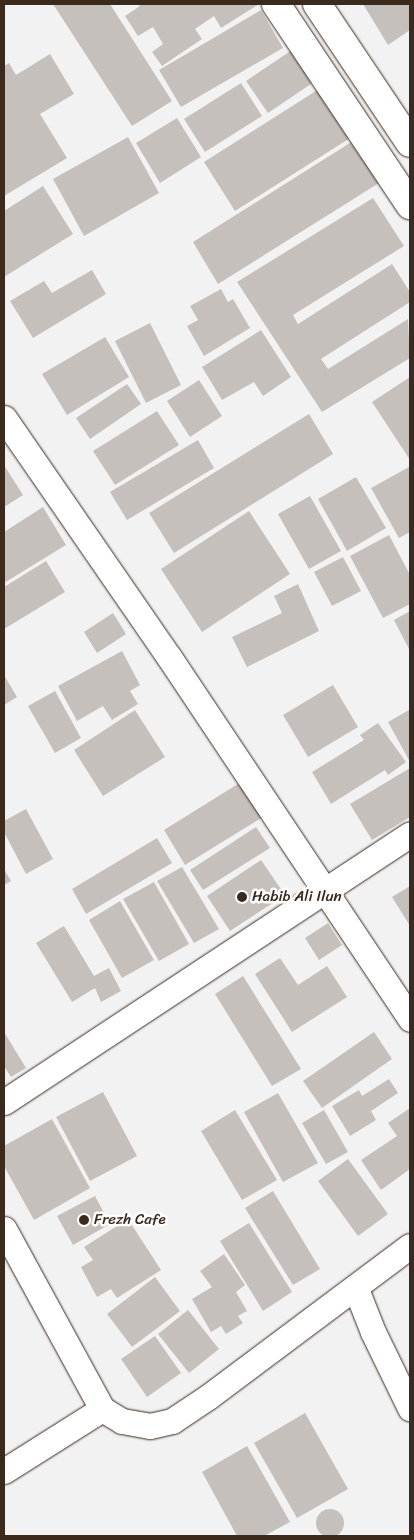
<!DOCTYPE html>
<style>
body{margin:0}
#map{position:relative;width:414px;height:1540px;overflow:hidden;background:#f3f2f2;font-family:Sriracha,sans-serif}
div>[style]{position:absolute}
.building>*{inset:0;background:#c6c0bd}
.round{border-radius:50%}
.roads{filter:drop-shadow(0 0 1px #3b2a1e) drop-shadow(0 0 1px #3b2a1e)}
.street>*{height:25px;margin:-12.5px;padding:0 12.5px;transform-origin:12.5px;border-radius:12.5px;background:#fff}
.secondary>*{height:28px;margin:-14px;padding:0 14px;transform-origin:14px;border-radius:14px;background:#fff}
.dots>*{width:14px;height:14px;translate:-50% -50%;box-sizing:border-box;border:2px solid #fff;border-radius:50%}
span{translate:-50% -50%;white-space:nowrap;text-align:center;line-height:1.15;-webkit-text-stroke:5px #fff;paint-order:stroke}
.poi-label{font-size:15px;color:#3b2a1e}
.left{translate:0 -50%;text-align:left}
.frame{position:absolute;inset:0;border:5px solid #3b2a1e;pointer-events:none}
</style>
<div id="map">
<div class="building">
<i style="clip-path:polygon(53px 4px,110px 4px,172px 101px,132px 126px)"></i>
<i style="clip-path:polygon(138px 4px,259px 4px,221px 28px,214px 16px,195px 29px,202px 39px,162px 66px,152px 52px,163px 44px,153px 27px,138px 36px,125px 16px,140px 6px)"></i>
<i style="clip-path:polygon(363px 4px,410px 4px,410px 30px,388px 45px)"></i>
<i style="clip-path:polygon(261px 10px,283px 48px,181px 107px,159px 70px)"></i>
<i style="clip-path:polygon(292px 50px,314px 82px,268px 113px,246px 81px)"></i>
<i style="clip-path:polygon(50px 54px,74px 94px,40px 114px,67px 158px,4px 196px,4px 66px,9px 63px,16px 75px)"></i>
<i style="clip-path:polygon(241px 83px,262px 116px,205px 152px,184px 119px)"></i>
<i style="clip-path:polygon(327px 84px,358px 133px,235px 211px,204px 162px)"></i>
<i style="clip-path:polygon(177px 118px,201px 157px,160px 183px,136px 143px)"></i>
<i style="clip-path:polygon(361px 136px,387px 178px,218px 284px,193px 242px)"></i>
<i style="clip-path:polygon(128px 137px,159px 193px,84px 236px,53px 179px)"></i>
<i style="clip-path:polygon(43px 186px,73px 234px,4px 277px,4px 211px)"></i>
<i style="clip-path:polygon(373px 198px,404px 246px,293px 315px,298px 324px,392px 264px,410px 292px,410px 302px,321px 359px,328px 369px,408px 319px,410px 358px,322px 412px,237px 282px)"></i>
<i style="clip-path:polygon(92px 270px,106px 294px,33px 338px,10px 301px,44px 281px,52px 293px)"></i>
<i style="clip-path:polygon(221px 289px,228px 302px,233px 299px,250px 328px,204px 356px,187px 326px,198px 320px,190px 306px)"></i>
<i style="clip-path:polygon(150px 323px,181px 385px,146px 403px,115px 341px)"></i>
<i style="clip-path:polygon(261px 330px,291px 377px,263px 396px,254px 382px,222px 400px,202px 367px)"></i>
<i style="clip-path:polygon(105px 337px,129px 377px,67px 415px,42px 374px)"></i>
<i style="clip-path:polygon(410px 377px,410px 460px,372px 402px)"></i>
<i style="clip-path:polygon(199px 380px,222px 416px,190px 437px,167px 401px)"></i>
<i style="clip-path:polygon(127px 384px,141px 404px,90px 439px,76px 418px)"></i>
<i style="clip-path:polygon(157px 411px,179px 445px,115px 485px,93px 451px)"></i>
<i style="clip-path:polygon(309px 414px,333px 454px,174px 553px,149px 513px)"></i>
<i style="clip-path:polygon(198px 440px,214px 468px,127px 520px,110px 492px)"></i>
<i style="clip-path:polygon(4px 465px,23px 495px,4px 507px)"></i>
<i style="clip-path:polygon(409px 467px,410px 532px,399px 538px,371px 488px)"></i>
<i style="clip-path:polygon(356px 477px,386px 528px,347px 551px,318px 499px)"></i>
<i style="clip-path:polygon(310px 496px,341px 551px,309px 569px,278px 514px)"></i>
<i style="clip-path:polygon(43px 507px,66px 545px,4px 583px,4px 532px)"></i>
<i style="clip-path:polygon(249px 511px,290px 574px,202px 632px,161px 569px)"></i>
<i style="clip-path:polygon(389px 535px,410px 575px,410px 604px,383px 618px,350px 556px)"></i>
<i style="clip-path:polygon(343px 557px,361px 591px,332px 606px,314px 572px)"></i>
<i style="clip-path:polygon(46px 561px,65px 592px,4px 629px,4px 587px)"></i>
<i style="clip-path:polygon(298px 584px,319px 631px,247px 667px,232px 637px,282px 613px,274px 596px)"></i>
<i style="clip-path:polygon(410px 611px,410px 651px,394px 620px)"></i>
<i style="clip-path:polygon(113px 613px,126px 634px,97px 653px,84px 632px)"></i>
<i style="clip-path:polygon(122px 651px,140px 685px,130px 691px,138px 704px,112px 720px,103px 706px,77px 721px,58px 686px)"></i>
<i style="clip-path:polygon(4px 675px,17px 697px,4px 705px)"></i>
<i style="clip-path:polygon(333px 685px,358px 727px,308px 757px,283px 715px)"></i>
<i style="clip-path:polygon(55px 691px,81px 738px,55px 753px,28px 706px)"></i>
<i style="clip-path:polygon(135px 710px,165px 757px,103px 796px,74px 750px)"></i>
<i style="clip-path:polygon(409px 710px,410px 712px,410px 762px,388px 722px)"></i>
<i style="clip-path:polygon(378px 723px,406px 762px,388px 775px,385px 770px,331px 804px,312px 772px,364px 740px,360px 735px)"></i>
<i style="clip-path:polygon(410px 768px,410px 817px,372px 840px,350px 804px)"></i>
<i style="clip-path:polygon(241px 782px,263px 817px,185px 865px,164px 830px)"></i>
<i style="clip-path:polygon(26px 809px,53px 859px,26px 874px,4px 832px,4px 821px)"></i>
<i style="clip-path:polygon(256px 827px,270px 848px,203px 890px,190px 870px)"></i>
<i style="clip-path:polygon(157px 838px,172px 863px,86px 914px,72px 889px)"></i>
<i style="clip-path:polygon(261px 860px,285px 895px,230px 931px,207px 896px)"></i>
<i style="clip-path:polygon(182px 867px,219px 929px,194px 943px,157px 881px)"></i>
<i style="clip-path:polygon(4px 869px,11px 881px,4px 885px)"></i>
<i style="clip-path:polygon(154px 882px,189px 944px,159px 961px,123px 899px)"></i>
<i style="clip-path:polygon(410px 886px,410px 926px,392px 897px)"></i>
<i style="clip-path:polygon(120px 901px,154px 960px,122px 978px,89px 920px)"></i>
<i style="clip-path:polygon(328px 923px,342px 945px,319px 960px,305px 938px)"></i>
<i style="clip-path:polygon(64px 926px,94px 976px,109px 968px,121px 991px,101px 1002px,95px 988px,72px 1002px,36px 943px)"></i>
<i style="clip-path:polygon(280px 958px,298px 985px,327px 966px,347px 997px,292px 1032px,255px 974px)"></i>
<i style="clip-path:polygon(243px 976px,301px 1069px,272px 1086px,215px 994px)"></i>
<i style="clip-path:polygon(4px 1032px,26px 1068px,11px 1077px,4px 1066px)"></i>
<i style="clip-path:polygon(374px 1032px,392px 1059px,322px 1108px,303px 1081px)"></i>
<i style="clip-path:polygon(389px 1079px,398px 1093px,371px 1111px,376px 1120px,350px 1136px,332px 1106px,359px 1090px,362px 1096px)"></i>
<i style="clip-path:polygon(103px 1092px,137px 1156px,90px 1181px,56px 1117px)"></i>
<i style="clip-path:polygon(278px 1093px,318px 1163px,283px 1182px,244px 1112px)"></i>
<i style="clip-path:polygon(410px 1108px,410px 1169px,381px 1190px,361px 1160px,397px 1136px,388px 1123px)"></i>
<i style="clip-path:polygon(235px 1110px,277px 1180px,242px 1200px,201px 1131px)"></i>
<i style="clip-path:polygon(324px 1110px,348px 1152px,326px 1164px,302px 1123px)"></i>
<i style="clip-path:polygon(52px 1119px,90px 1188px,34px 1220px,4px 1166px,4px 1146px)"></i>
<i style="clip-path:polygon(348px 1159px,388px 1214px,358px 1236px,318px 1181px)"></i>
<i style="clip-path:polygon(273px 1191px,320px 1269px,293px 1285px,245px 1208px)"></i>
<i style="clip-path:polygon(95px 1196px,110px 1224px,73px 1245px,57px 1216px)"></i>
<i style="clip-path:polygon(128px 1219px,161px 1270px,117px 1298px,111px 1289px,97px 1297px,81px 1267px,93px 1260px,84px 1247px)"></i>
<i style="clip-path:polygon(249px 1223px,292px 1292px,263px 1311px,220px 1241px)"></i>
<i style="clip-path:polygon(224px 1254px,245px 1285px,236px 1292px,247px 1311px,238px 1316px,243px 1323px,226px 1334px,221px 1326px,211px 1332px,192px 1299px,212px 1287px,200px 1271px)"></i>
<i style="clip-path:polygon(155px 1277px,180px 1311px,132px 1347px,107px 1314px)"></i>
<i style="clip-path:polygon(188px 1310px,219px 1349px,189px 1373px,158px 1334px)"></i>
<i style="clip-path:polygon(155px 1336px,181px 1373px,147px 1397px,121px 1359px)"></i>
<i style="clip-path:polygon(305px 1413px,348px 1489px,297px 1518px,254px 1443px)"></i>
<i style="clip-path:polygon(247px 1446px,290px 1522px,264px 1536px,237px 1536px,202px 1472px)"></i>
<i class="round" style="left:316px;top:1509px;width:28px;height:28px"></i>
</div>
<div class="roads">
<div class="street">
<i style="left:4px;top:418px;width:290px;rotate:55.4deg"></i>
<i style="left:169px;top:657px;width:435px;rotate:56.3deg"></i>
<i style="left:4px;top:1102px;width:486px;rotate:-33.4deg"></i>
<i style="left:4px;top:1229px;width:205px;rotate:61.4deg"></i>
<i style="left:102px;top:1409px;width:23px;rotate:31deg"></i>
<i style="left:122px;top:1421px;width:28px;rotate:10deg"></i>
<i style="left:150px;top:1426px;width:23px;rotate:-13deg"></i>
<i style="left:172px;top:1421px;width:43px;rotate:-33.7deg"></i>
<i style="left:208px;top:1397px;width:252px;rotate:-36.8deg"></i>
<i style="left:356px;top:1289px;width:46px;rotate:68.4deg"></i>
<i style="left:373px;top:1332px;width:85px;rotate:64deg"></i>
<i style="left:4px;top:1471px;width:116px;rotate:-32.3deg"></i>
</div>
<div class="secondary">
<i style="left:276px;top:4px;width:242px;rotate:56.3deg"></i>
<i style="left:317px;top:4px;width:167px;rotate:56.2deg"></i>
</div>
</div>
<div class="dots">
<i style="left:242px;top:897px;background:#3b2a1e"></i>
<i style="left:84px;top:1220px;background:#3b2a1e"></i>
</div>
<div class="poi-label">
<span class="left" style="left:252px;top:897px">Habib Ali Ilun</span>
<span class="left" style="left:94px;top:1220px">Frezh Cafe</span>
</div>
<div class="frame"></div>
</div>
